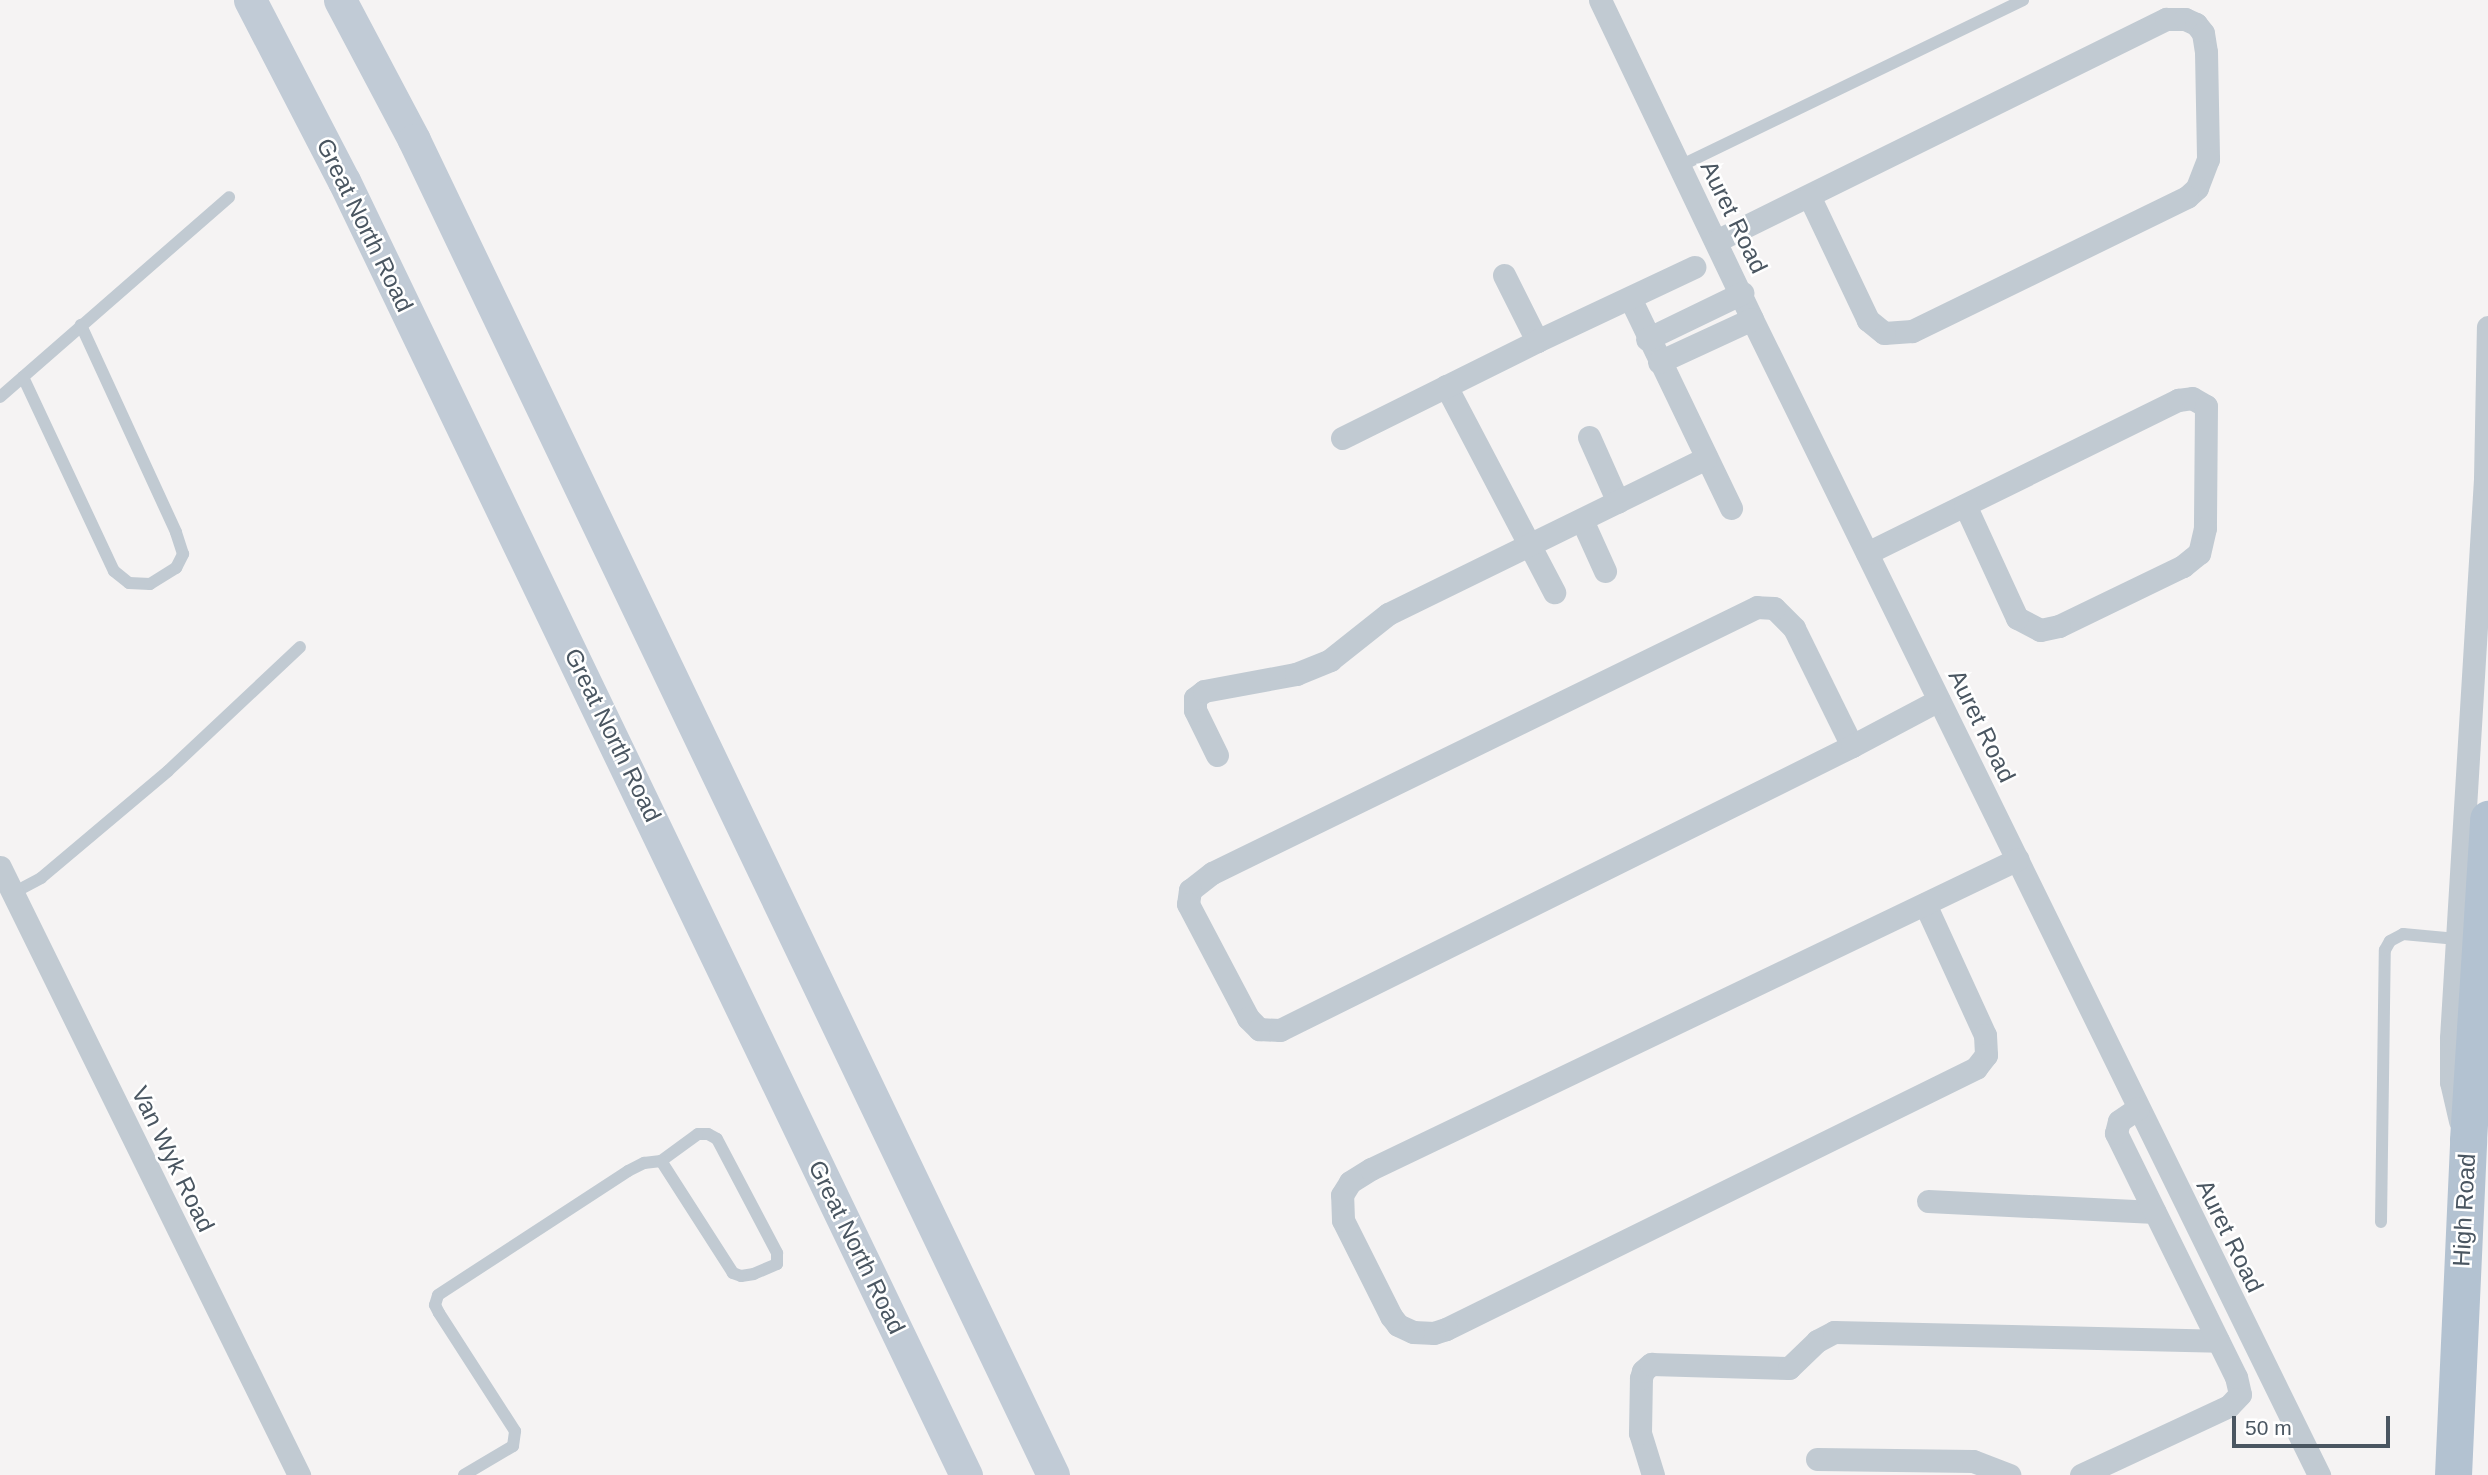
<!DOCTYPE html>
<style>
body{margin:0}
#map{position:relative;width:2488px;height:1475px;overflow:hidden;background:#f5f3f3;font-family:Arial,sans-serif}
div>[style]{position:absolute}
.lane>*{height:12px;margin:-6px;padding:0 6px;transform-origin:6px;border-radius:6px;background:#c1cad2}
.street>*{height:23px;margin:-11.5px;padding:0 11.5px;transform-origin:11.5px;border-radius:11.5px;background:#c1cad2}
.secondary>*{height:33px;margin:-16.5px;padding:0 16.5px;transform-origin:16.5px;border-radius:16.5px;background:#c1cbd6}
.primary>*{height:37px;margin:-18.5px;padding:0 18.5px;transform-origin:18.5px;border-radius:18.5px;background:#b3c2d1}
span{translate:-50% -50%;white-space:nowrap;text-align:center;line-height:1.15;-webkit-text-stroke:5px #fff;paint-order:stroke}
.street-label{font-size:24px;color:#4a5661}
.scale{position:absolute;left:2232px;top:1416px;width:158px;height:32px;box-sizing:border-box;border:4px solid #4a5661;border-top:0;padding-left:9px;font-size:21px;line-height:24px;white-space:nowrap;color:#4a5661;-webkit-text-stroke:5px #fff;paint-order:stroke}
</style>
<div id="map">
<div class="lane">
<i style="left:1680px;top:166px;width:381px;rotate:-25.8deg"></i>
<i style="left:23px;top:377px;width:214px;rotate:64.9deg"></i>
<i style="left:114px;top:571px;width:19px;rotate:39deg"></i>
<i style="left:129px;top:583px;width:21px;rotate:3deg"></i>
<i style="left:150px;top:584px;width:31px;rotate:-32deg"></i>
<i style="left:176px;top:568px;width:16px;rotate:-63deg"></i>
<i style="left:183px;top:554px;width:23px;rotate:-108deg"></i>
<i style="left:176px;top:532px;width:228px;rotate:-114.7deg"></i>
<i style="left:0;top:397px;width:304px;rotate:-41.1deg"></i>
<i style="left:13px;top:893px;width:32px;rotate:-28deg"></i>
<i style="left:41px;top:878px;width:166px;rotate:-40.1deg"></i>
<i style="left:168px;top:771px;width:181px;rotate:-43.2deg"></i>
<i style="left:2381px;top:1222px;width:272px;rotate:-89.2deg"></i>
<i style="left:2385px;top:950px;width:10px;rotate:-61deg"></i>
<i style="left:2390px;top:941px;width:15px;rotate:-28deg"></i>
<i style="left:2403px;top:934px;width:54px;rotate:5.3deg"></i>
<i style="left:464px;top:1475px;width:57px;rotate:-30.6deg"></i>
<i style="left:513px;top:1446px;width:15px;rotate:-82deg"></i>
<i style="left:515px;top:1431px;width:140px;rotate:-122.8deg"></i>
<i style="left:439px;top:1313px;width:9px;rotate:-117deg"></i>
<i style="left:435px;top:1305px;width:10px;rotate:-73deg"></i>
<i style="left:438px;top:1295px;width:227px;rotate:-33.1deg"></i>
<i style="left:628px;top:1171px;width:18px;rotate:-27deg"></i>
<i style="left:644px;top:1163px;width:17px;rotate:-7deg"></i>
<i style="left:661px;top:1161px;width:46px;rotate:-36.1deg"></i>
<i style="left:698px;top:1134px;width:10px"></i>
<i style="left:708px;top:1134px;width:10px;rotate:29deg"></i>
<i style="left:717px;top:1139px;width:129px;rotate:62.2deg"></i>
<i style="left:777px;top:1253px;width:11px;rotate:90deg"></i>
<i style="left:777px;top:1264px;width:25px;rotate:157deg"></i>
<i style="left:754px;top:1274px;width:13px;rotate:171deg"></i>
<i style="left:741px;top:1276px;width:9px;rotate:-159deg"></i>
<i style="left:733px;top:1273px;width:133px;rotate:-122.7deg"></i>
</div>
<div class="street">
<i style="left:1600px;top:0;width:353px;rotate:64.5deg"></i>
<i style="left:1752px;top:319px;width:1288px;rotate:63.87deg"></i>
<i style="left:1716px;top:241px;width:502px;rotate:-26.26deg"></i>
<i style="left:2166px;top:19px;width:19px"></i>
<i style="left:2185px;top:19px;width:12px;rotate:24deg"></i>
<i style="left:2196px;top:24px;width:11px;rotate:52deg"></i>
<i style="left:2203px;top:33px;width:19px;rotate:81deg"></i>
<i style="left:2206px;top:52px;width:107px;rotate:88.9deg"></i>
<i style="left:2208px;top:159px;width:31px;rotate:111deg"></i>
<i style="left:2197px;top:188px;width:13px;rotate:138deg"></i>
<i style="left:2187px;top:197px;width:306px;rotate:154deg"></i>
<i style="left:1912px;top:331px;width:28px;rotate:176deg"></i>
<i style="left:1884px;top:333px;width:21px;rotate:-141deg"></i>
<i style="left:1868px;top:320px;width:137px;rotate:-115.4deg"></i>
<i style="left:1504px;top:275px;width:74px;rotate:63.4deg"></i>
<i style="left:1630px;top:298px;width:233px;rotate:64.3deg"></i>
<i style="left:1647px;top:339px;width:106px;rotate:-25.8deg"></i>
<i style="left:1659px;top:362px;width:102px;rotate:-24.8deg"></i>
<i style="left:1446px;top:386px;width:233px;rotate:62.3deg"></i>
<i style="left:1589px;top:437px;width:71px;rotate:66deg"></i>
<i style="left:1342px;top:438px;width:218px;rotate:-26.4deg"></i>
<i style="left:1537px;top:341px;width:174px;rotate:-25.2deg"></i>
<i style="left:1582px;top:520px;width:56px;rotate:65.7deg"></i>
<i style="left:1867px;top:553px;width:347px;rotate:-26.2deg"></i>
<i style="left:2178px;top:400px;width:14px;rotate:-8deg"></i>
<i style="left:2192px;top:398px;width:16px;rotate:30deg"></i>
<i style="left:2206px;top:406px;width:122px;rotate:90.5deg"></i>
<i style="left:2205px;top:528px;width:26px;rotate:103deg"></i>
<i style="left:2199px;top:553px;width:21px;rotate:141deg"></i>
<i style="left:2183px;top:566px;width:138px;rotate:154.2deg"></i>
<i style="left:2059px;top:626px;width:19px;rotate:168deg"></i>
<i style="left:2040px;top:630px;width:26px;rotate:-152deg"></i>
<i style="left:2017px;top:618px;width:124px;rotate:-114.7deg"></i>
<i style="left:1852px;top:746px;width:131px;rotate:-116.2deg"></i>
<i style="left:1794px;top:628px;width:28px;rotate:-135deg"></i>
<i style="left:1774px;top:608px;width:17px;rotate:-177deg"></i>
<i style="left:1757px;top:607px;width:606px;rotate:153.98deg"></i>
<i style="left:1212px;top:873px;width:28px;rotate:142deg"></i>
<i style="left:1190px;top:890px;width:14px;rotate:98deg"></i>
<i style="left:1188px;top:904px;width:129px;rotate:62.2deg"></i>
<i style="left:1248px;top:1018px;width:16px;rotate:45deg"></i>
<i style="left:1259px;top:1029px;width:21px;rotate:3deg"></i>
<i style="left:1280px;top:1030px;width:639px;rotate:-26.4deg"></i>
<i style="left:1852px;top:746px;width:98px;rotate:-27.9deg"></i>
<i style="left:1217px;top:755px;width:50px;rotate:-116.1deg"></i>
<i style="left:1195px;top:710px;width:12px;rotate:-90deg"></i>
<i style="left:1195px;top:698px;width:11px;rotate:-38deg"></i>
<i style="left:1204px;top:691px;width:94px;rotate:-10.5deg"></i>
<i style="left:1296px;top:674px;width:37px;rotate:-22deg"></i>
<i style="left:1330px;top:660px;width:74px;rotate:-38.4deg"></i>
<i style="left:1388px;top:614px;width:353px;rotate:-26.1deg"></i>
<i style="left:0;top:867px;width:678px;rotate:63.81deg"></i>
<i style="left:1925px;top:904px;width:144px;rotate:65.4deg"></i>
<i style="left:1985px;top:1035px;width:20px;rotate:87deg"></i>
<i style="left:1986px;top:1055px;width:16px;rotate:128deg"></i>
<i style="left:1976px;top:1068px;width:591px;rotate:153.78deg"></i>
<i style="left:1446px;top:1329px;width:13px;rotate:162deg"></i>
<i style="left:1434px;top:1333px;width:21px;rotate:-177deg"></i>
<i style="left:1413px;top:1332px;width:17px;rotate:-155deg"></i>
<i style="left:1398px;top:1325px;width:11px;rotate:-128deg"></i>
<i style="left:1391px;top:1316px;width:107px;rotate:-116.6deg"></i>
<i style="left:1343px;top:1220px;width:25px;rotate:-92deg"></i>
<i style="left:1342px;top:1195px;width:15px;rotate:-58deg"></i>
<i style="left:1350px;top:1182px;width:25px;rotate:-32deg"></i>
<i style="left:1371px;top:1169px;width:717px;rotate:-25.6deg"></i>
<i style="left:2460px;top:1121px;width:40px;rotate:-103deg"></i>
<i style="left:2451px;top:1082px;width:44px;rotate:-90deg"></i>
<i style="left:2451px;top:1038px;width:560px;rotate:-86.52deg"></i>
<i style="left:2485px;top:479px;width:152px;rotate:-88.9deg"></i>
<i style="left:1928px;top:1201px;width:227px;rotate:2.8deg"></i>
<i style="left:1817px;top:1459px;width:156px;rotate:0.7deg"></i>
<i style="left:1973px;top:1461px;width:39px;rotate:21deg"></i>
<i style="left:1653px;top:1475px;width:44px;rotate:-107.2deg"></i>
<i style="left:1640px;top:1433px;width:55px;rotate:-89deg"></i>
<i style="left:1641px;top:1378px;width:7px;rotate:-74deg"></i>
<i style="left:1643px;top:1371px;width:11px;rotate:-41deg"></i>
<i style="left:1651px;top:1364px;width:138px;rotate:1.7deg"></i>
<i style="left:1789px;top:1368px;width:39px;rotate:-44deg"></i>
<i style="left:1817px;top:1341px;width:19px;rotate:-28deg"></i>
<i style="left:1834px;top:1332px;width:384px;rotate:1.3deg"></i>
<i style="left:2081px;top:1475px;width:163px;rotate:-25deg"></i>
<i style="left:2229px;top:1406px;width:16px;rotate:-47deg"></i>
<i style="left:2240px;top:1394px;width:17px;rotate:-103deg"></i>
<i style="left:2236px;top:1377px;width:272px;rotate:-116.2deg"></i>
<i style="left:2116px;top:1133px;width:12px;rotate:-76deg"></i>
<i style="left:2119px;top:1121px;width:23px;rotate:-34deg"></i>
</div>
<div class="secondary">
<i style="left:250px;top:0;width:204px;rotate:62.6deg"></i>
<i style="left:344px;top:181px;width:1436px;rotate:64.33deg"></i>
<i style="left:340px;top:0;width:158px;rotate:62.1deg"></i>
<i style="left:414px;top:140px;width:1480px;rotate:64.42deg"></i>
</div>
<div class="primary">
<i style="left:2453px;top:1475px;width:335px;rotate:-87.4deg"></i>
<i style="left:2468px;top:1140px;width:322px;rotate:-86.4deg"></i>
</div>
<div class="street-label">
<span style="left:1734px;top:217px;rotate:64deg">Auret Road</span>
<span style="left:365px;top:225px;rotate:64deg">Great North Road</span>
<span style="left:1982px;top:726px;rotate:64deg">Auret Road</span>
<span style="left:613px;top:735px;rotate:64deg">Great North Road</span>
<span style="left:173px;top:1159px;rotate:64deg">Van Wyk Road</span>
<span style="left:2464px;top:1210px;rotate:-87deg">High Road</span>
<span style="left:2230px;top:1236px;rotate:64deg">Auret Road</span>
<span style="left:857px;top:1247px;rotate:64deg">Great North Road</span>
</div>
<div class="scale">50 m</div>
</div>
